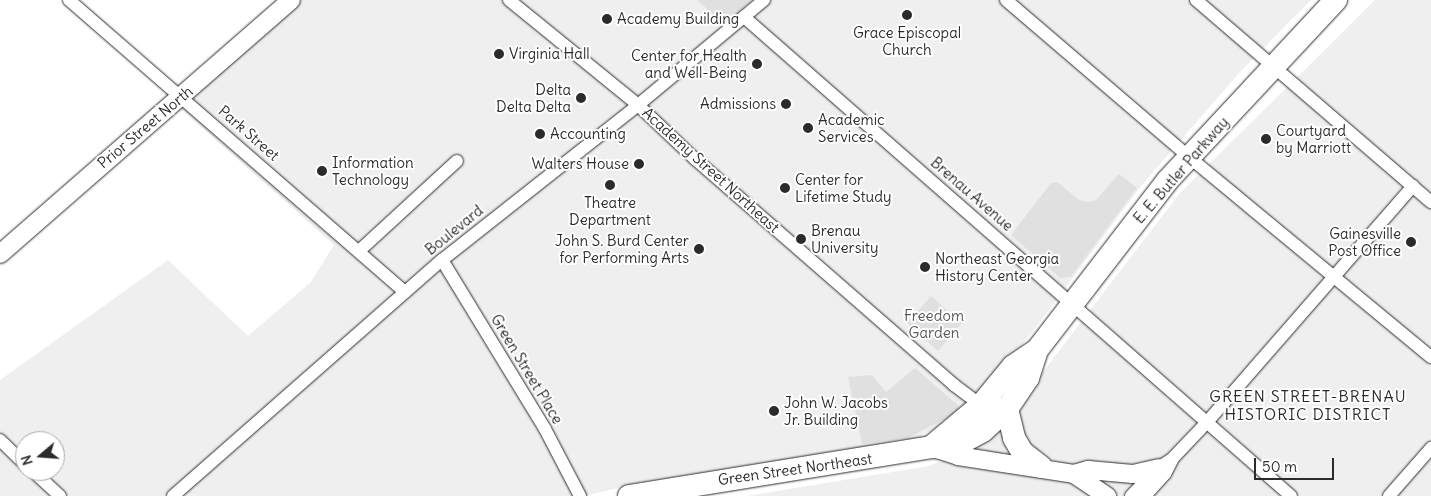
<!DOCTYPE html>
<style>
body{margin:0}
#map{position:relative;width:1431px;height:496px;overflow:hidden;background:#fff;font-family:Delius,sans-serif}
div>[style]{position:absolute}
.built>*{inset:0;background:#efefef}
.green>*{inset:0;background:#e0e0e0}
.roads{filter:drop-shadow(0 0 1px #2b2b2b) drop-shadow(0 0 1px #2b2b2b)}
.street>*{height:12px;margin:-6px;padding:0 6px;transform-origin:6px;border-radius:6px;background:#fff}
.secondary>*{height:18px;margin:-9px;padding:0 9px;transform-origin:9px;border-radius:9px;background:#fff}
.highway>*{height:22px;margin:-11px;padding:0 11px;transform-origin:11px;border-radius:11px;background:#fff}
.dots>*{width:14px;height:14px;translate:-50% -50%;box-sizing:border-box;border:2px solid #fff;border-radius:50%}
span{translate:-50% -50%;white-space:nowrap;text-align:center;line-height:1.15;-webkit-text-stroke:4px #fff;paint-order:stroke}
.poi-label{font-size:15px;color:#2b2b2b}
.left{translate:0 -50%;text-align:left}
.right{translate:-100% -50%;text-align:right}
.street-label{font-size:15px;color:#2b2b2b}
.park-label{font-size:15px;color:#585858}
.neighbourhood-label{font-size:16px;color:#2b2b2b;letter-spacing:1px}
.north{position:absolute;left:15px;top:431px;width:50px;height:50px;box-sizing:border-box;background:#fff;border:1px solid #aaa;border-radius:50%;rotate:252deg;font-size:14px;font-weight:700;line-height:20px;text-align:center;color:#2b2b2b}
.north::after{content:'';display:block;margin:auto;width:18px;height:22px;background:#2b2b2b;clip-path:polygon(50% 0,100% 100%,50% 72%,0 100%)}
.scale{position:absolute;left:1254px;top:458px;width:80px;height:22px;box-sizing:border-box;border:2px solid #2b2b2b;border-top:0;padding-left:6px;font-size:15px;line-height:18px;white-space:nowrap;color:#2b2b2b;-webkit-text-stroke:4px #fff;paint-order:stroke}
</style>
<div id="map">
<div class="built">
<i style="clip-path:polygon(evenodd,280px 0,1311px 0,1240px 72px,1141px 186px,1034px 330px,980px 395px,955px 418px,910px 441px,631px 485px,584px 496px,0 496px,0 380px,168px 260px,248px 336px,310px 283px,334px 245px,170px 99px,280px 0,25px 441px,55px 441px,55px 471px,25px 471px,25px 441px)"></i>
<i style="clip-path:polygon(1375px 0,1431px 0,1431px 496px,747px 496px,929px 466px,979px 447px,997px 432px,1179px 194px)"></i>
</div>
<div class="green">
<i style="clip-path:polygon(697px 0,752px 0,724px 24px)"></i>
<i style="clip-path:polygon(1119px 174px,1137px 188px,1071px 277px,1060px 278px,1011px 235px,1051px 183px,1057px 182px,1079px 200px,1088px 202px,1096px 200px)"></i>
<i style="clip-path:polygon(931px 296px,962px 323px,938px 351px,907px 323px)"></i>
<i style="clip-path:polygon(915px 368px,959px 406px,956px 413px,908px 438px,862px 444px,848px 377px,872px 375px,886px 392px)"></i>
</div>
<div class="roads">
<div class="street">
<i style="left:69px;top:0;width:445px;rotate:41deg"></i>
<i style="left:509px;top:0;width:166px;rotate:39.1deg"></i>
<i style="left:638px;top:105px;width:79px;rotate:43.5deg"></i>
<i style="left:695px;top:159px;width:344px;rotate:41.1deg"></i>
<i style="left:954px;top:385px;width:34px;rotate:37deg"></i>
<i style="left:1006px;top:0;width:241px;rotate:40.6deg"></i>
<i style="left:1189px;top:157px;width:314px;rotate:39.6deg"></i>
<i style="left:1196px;top:0;width:310px;rotate:40.7deg"></i>
<i style="left:744px;top:17px;width:727px;rotate:41.21deg"></i>
<i style="left:359px;top:251px;width:133px;rotate:-42.6deg"></i>
<i style="left:442px;top:260px;width:198px;rotate:58.6deg"></i>
<i style="left:545px;top:429px;width:76px;rotate:62.4deg"></i>
<i style="left:0;top:440px;width:35px;rotate:44deg"></i>
<i style="left:33px;top:471px;width:37px;rotate:43deg"></i>
<i style="left:173px;top:496px;width:358px;rotate:-41.3deg"></i>
<i style="left:442px;top:260px;width:250px;rotate:-38.3deg"></i>
<i style="left:638px;top:105px;width:164px;rotate:-39.8deg"></i>
<i style="left:1131px;top:496px;width:39px;rotate:-46deg"></i>
<i style="left:1158px;top:468px;width:17px;rotate:-33deg"></i>
<i style="left:1172px;top:459px;width:52px;rotate:-46.5deg"></i>
<i style="left:1208px;top:421px;width:312px;rotate:-48.9deg"></i>
<i style="left:1145px;top:496px;width:30px;rotate:-48deg"></i>
<i style="left:1165px;top:474px;width:16px;rotate:-63deg"></i>
<i style="left:1389px;top:496px;width:64px;rotate:-48.8deg"></i>
</div>
<div class="secondary">
<i style="left:0;top:254px;width:386px;rotate:-41.1deg"></i>
<i style="left:937px;top:449px;width:22px;rotate:18deg"></i>
<i style="left:958px;top:456px;width:117px;rotate:8.8deg"></i>
<i style="left:1074px;top:474px;width:40px;rotate:34deg"></i>
<i style="left:1074px;top:474px;width:15px;rotate:-16deg"></i>
<i style="left:1088px;top:470px;width:45px;rotate:5.1deg"></i>
<i style="left:1133px;top:474px;width:26px;rotate:-13deg"></i>
</div>
<div class="highway">
<i style="left:997px;top:409px;width:10px"></i>
<i style="left:1007px;top:409px;width:30px;rotate:76deg"></i>
<i style="left:1014px;top:438px;width:16px;rotate:60deg"></i>
<i style="left:1022px;top:452px;width:24px;rotate:38deg"></i>
<i style="left:931px;top:447px;width:65px;rotate:-40deg"></i>
<i style="left:981px;top:405px;width:50px;rotate:-50.6deg"></i>
<i style="left:1013px;top:366px;width:29px;rotate:-34deg"></i>
<i style="left:1037px;top:350px;width:213px;rotate:-52.4deg"></i>
<i style="left:1167px;top:181px;width:248px;rotate:-47deg"></i>
<i style="left:629px;top:496px;width:306px;rotate:-9.2deg"></i>
<i style="left:931px;top:447px;width:21px;rotate:3deg"></i>
<i style="left:952px;top:448px;width:35px;rotate:-29deg"></i>
<i style="left:983px;top:431px;width:33px;rotate:-43deg"></i>
<i style="left:1007px;top:409px;width:37px;rotate:-56deg"></i>
<i style="left:1028px;top:378px;width:29px;rotate:-72deg"></i>
</div>
</div>
<div class="dots">
<i style="left:907px;top:15px;background:#2b2b2b"></i>
<i style="left:607px;top:19px;background:#2b2b2b"></i>
<i style="left:499px;top:54px;background:#2b2b2b"></i>
<i style="left:757px;top:64px;background:#2b2b2b"></i>
<i style="left:581px;top:98px;background:#2b2b2b"></i>
<i style="left:786px;top:104px;background:#2b2b2b"></i>
<i style="left:808px;top:128px;background:#2b2b2b"></i>
<i style="left:540px;top:134px;background:#2b2b2b"></i>
<i style="left:1266px;top:139px;background:#2b2b2b"></i>
<i style="left:639px;top:164px;background:#2b2b2b"></i>
<i style="left:322px;top:171px;background:#2b2b2b"></i>
<i style="left:610px;top:185px;background:#2b2b2b"></i>
<i style="left:785px;top:188px;background:#2b2b2b"></i>
<i style="left:801px;top:239px;background:#2b2b2b"></i>
<i style="left:1411px;top:242px;background:#2b2b2b"></i>
<i style="left:699px;top:249px;background:#2b2b2b"></i>
<i style="left:925px;top:267px;background:#2b2b2b"></i>
<i style="left:774px;top:411px;background:#2b2b2b"></i>
</div>
<div class="poi-label">
<span class="left" style="left:617px;top:19px">Academy Building</span>
<span style="left:907px;top:41px">Grace Episcopal<br>Church</span>
<span class="left" style="left:509px;top:54px">Virginia Hall</span>
<span class="right" style="left:747px;top:64px">Center for Health<br>and Well-Being</span>
<span class="right" style="left:571px;top:98px">Delta<br>Delta Delta</span>
<span class="right" style="left:776px;top:104px">Admissions</span>
<span class="left" style="left:818px;top:128px">Academic<br>Services</span>
<span class="left" style="left:1276px;top:139px">Courtyard<br>by Marriott</span>
<span class="left" style="left:550px;top:134px">Accounting</span>
<span class="left" style="left:332px;top:171px">Information<br>Technology</span>
<span class="right" style="left:629px;top:164px">Walters House</span>
<span class="left" style="left:795px;top:188px">Center for<br>Lifetime Study</span>
<span style="left:610px;top:211px">Theatre<br>Department</span>
<span class="left" style="left:811px;top:239px">Brenau<br>University</span>
<span class="right" style="left:1401px;top:242px">Gainesville<br>Post Office</span>
<span class="right" style="left:689px;top:249px">John S. Burd Center<br>for Performing Arts</span>
<span class="left" style="left:935px;top:267px">Northeast Georgia<br>History Center</span>
<span class="left" style="left:784px;top:411px">John W. Jacobs<br>Jr. Building</span>
</div>
<div class="street-label">
<span style="left:145px;top:127px;rotate:-40deg">Prior Street North</span>
<span style="left:249px;top:133px;rotate:41deg">Park Street</span>
<span style="left:711px;top:170px;rotate:42deg">Academy Street Northeast</span>
<span style="left:1181px;top:170px;rotate:-49deg">E. E. Butler Parkway</span>
<span style="left:972px;top:194px;rotate:41deg">Brenau Avenue</span>
<span style="left:454px;top:230px;rotate:-39deg">Boulevard</span>
<span style="left:527px;top:369px;rotate:59deg">Green Street Place</span>
<span style="left:795px;top:469px;rotate:-8deg">Green Street Northeast</span>
</div>
<div class="park-label">
<span style="left:934px;top:324px">Freedom<br>Garden</span>
</div>
<div class="neighbourhood-label">
<span style="left:1308px;top:405px">GREEN STREET-BRENAU<br>HISTORIC DISTRICT</span>
</div>
<div class="north">N</div>
<div class="scale">50 m</div>
</div>
